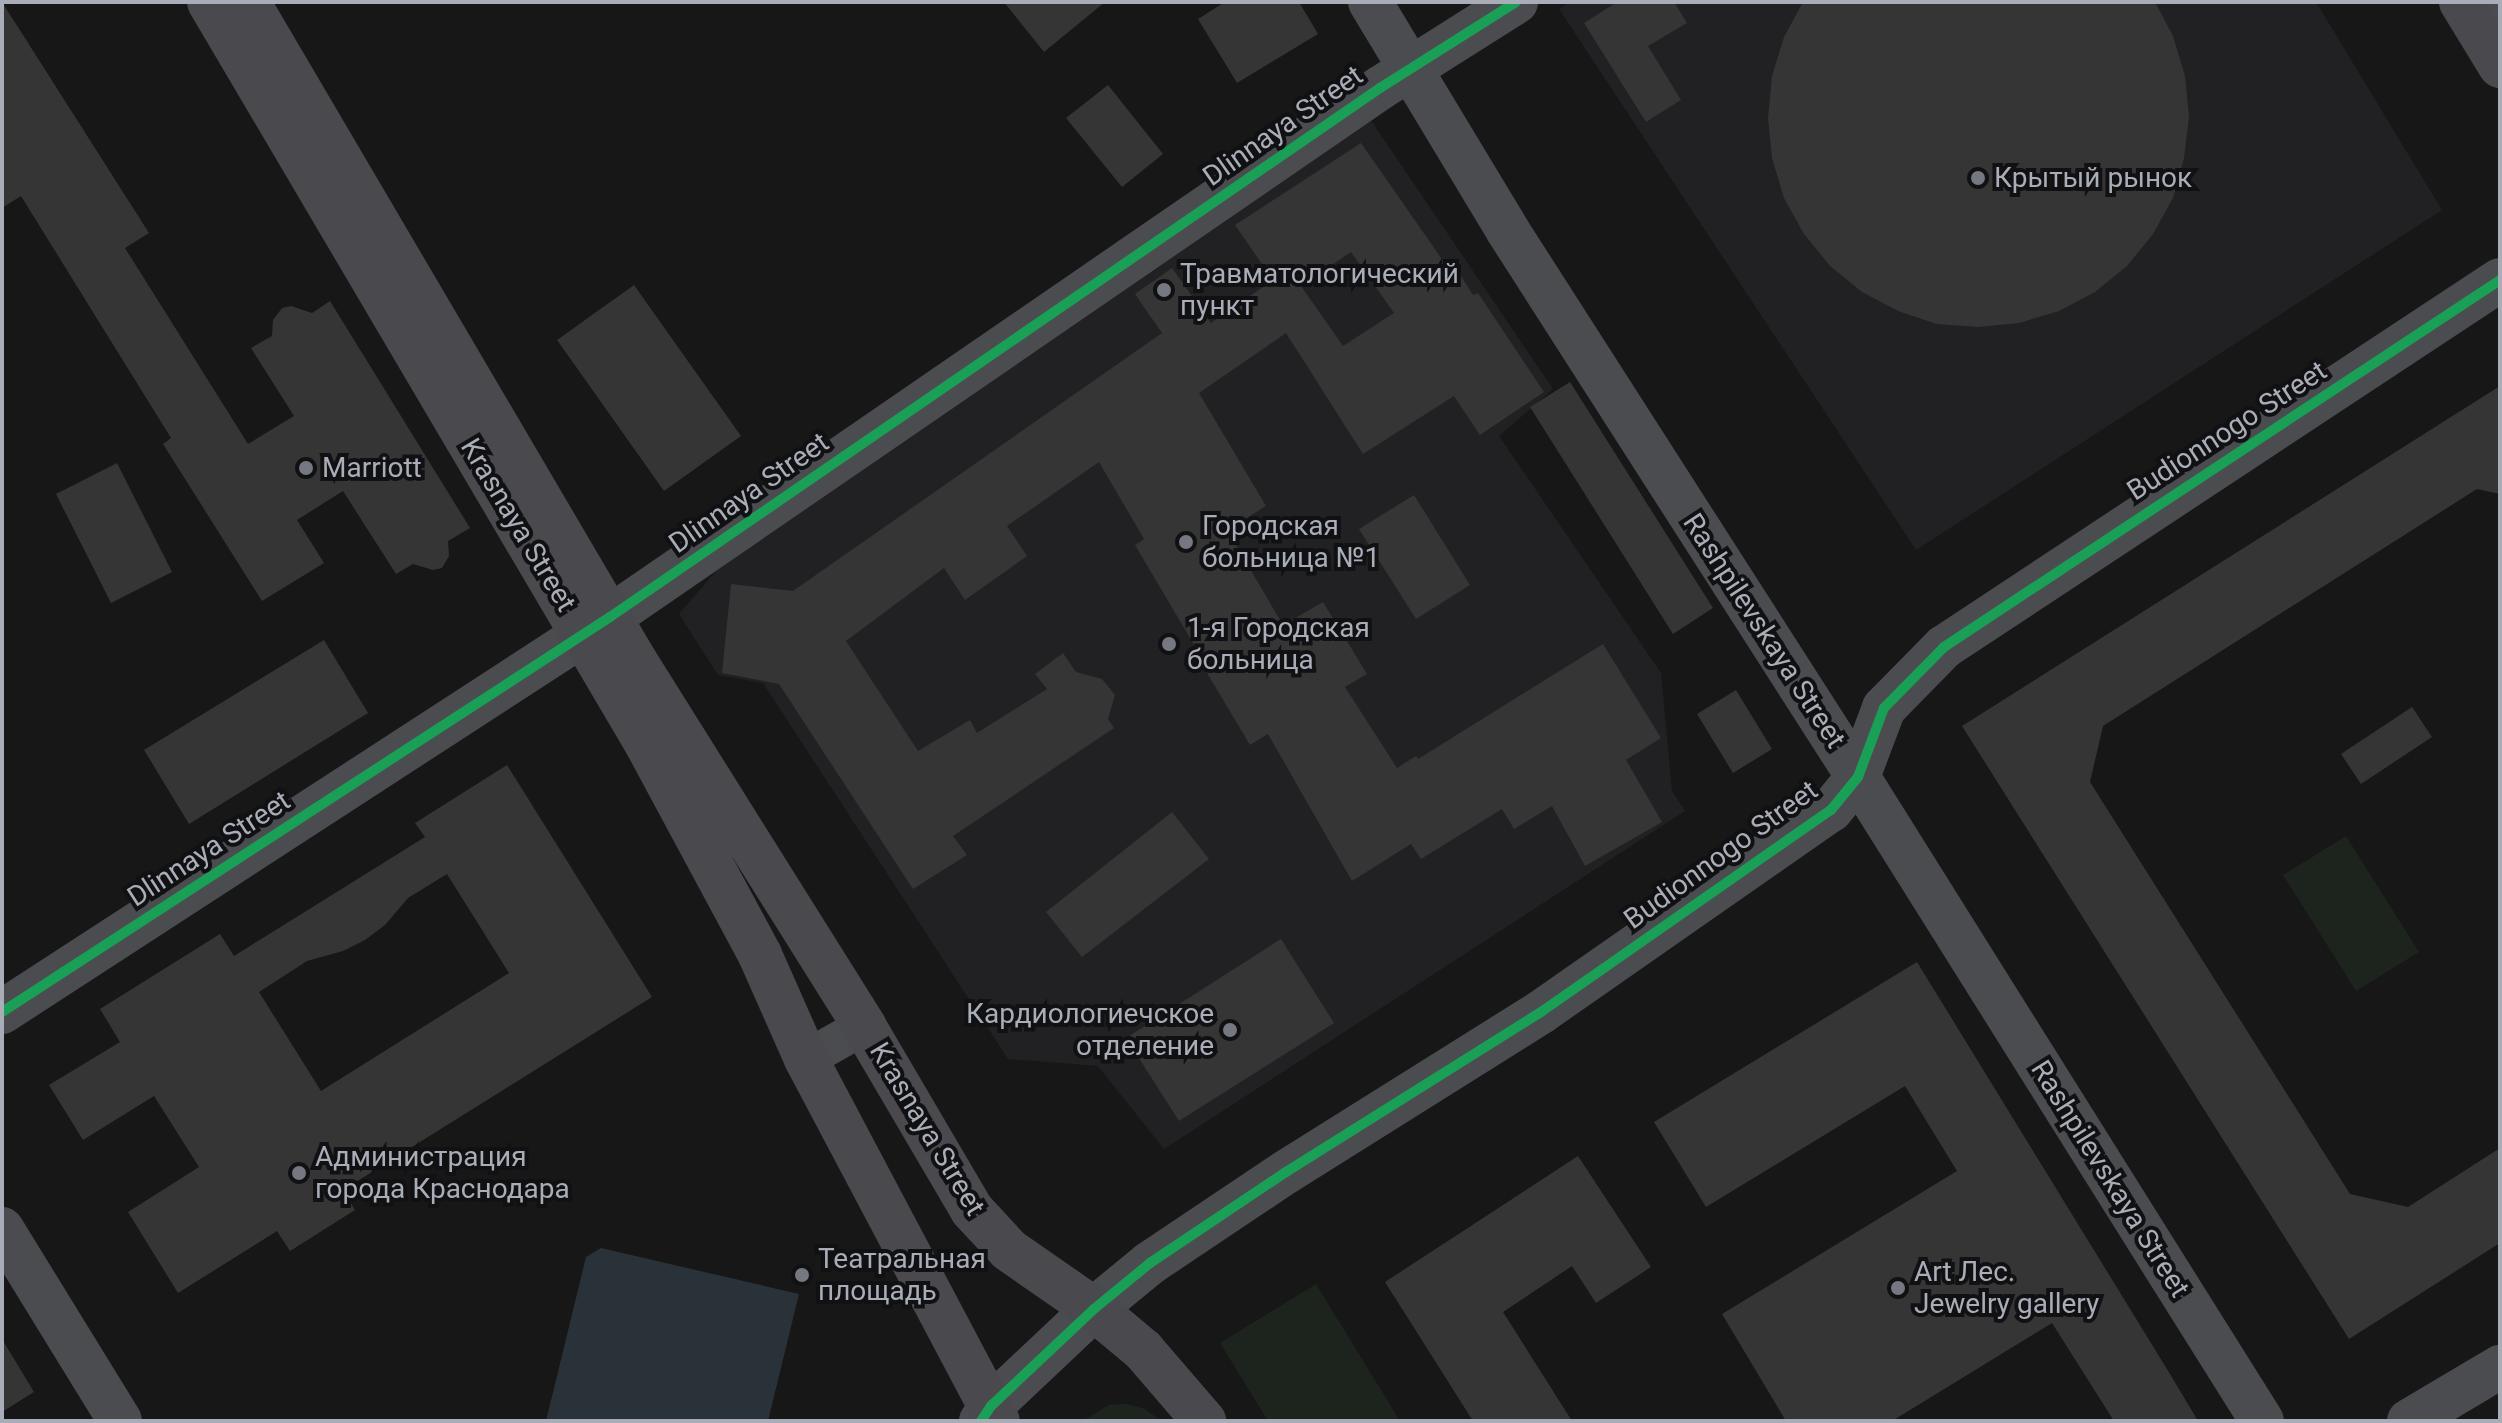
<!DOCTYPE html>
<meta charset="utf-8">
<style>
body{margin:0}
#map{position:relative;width:2502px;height:1423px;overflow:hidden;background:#171717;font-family:Roboto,sans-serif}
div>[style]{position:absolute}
.built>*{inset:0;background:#212123}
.green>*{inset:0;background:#1d241e}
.water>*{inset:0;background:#2a3239}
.building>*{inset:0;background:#353536}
.minor>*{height:38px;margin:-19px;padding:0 19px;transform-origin:19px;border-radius:19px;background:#4b4c50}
.tertiary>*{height:44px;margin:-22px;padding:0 22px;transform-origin:22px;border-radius:22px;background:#4b4c50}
.secondary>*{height:44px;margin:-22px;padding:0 22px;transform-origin:22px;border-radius:22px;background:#4a4a4e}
.cycleway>*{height:10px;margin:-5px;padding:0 5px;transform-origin:5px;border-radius:5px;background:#1a9f57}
.dots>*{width:22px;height:22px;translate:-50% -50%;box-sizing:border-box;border:4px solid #111113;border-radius:50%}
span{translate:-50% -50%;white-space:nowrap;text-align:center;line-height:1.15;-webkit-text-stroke:8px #111113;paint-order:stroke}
.street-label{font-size:28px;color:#a8adb8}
.poi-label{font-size:28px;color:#a8adb8}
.left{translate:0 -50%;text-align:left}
.right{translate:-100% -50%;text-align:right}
.frame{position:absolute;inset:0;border:4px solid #a8adb8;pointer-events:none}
</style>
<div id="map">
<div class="built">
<i style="clip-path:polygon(1570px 2px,2316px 2px,2442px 210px,1916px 550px,1559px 9px)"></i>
<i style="clip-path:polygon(1370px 119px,1553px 389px,1499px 436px,1661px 673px,1672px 791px,1685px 811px,1164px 1149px,1098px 1066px,1008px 1059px,763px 683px,718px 675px,679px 614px,717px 570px)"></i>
</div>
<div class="green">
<i style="clip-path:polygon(2346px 836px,2419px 952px,2356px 991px,2283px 875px)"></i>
<i style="clip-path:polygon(1316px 1284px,1400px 1421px,1268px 1421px,1220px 1343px)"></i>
<i style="clip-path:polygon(1127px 1404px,1145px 1409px,1161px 1421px,1082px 1421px,1109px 1405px)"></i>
</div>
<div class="water">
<i style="clip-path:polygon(601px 1248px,799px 1294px,768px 1421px,546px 1421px,586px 1257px)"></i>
</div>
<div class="building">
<i style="clip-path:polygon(2px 2px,149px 233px,125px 248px,248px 444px,294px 416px,251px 348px,272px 336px,273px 320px,282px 308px,291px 306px,312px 313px,330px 301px,470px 528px,448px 541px,449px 556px,442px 568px,433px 570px,413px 564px,396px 574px,343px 491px,297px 520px,324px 563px,262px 601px,163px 444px,171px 438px,21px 196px,2px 208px)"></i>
<i style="clip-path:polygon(1004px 2px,1105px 2px,1044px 52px)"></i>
<i style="clip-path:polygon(1225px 2px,1299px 2px,1318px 34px,1237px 83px,1198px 19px)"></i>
<i style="clip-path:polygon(1617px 2px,1674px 2px,1687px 23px,1648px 46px,1681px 100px,1646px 122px,1584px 23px)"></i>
<i style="clip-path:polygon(1803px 2px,2155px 2px,2173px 36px,2185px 76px,2189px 117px,2184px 158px,2173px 198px,2153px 234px,2127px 266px,2095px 292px,2059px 311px,2019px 323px,1978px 327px,1937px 324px,1898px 311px,1862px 292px,1830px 266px,1804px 234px,1784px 198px,1772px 158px,1768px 118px,1772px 76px,1784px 37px)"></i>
<i style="clip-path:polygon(1108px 85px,1163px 154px,1122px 187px,1066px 118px)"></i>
<i style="clip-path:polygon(evenodd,1361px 143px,1453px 275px,1458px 271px,1473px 295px,1478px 293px,1544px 392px,1480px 435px,1454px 396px,1363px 454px,1286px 333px,1199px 393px,1266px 506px,1227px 530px,1283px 625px,1323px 602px,1367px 674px,1345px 687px,1397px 768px,1416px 756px,1418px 759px,1603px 644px,1661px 738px,1626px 760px,1662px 822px,1585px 866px,1552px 806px,1514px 829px,1502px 809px,1421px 859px,1411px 844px,1352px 881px,1268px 734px,1250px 745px,1207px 673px,1209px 670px,1135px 545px,1144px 539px,1099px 462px,1007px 526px,1027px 556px,965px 600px,944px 568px,846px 641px,918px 751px,970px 720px,977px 733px,1047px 689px,1035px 674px,1063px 653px,1076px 672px,1102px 679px,1115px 695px,1108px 719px,1114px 728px,953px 836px,967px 855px,913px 889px,779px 684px,722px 673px,731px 584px,793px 591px,1162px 333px,1135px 294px,1172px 268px,1211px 323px,1273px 280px,1235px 225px,1361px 143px,1351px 252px,1394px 313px,1343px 346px,1301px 286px,1351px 252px)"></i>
<i style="clip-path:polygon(634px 285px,741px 436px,664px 491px,557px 340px)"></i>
<i style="clip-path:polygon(1570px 382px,1713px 608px,1673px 634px,1530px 407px)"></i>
<i style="clip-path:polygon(2500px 386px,2500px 494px,2477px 489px,2103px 726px,2090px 782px,2350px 1194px,2408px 1207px,2500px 1148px,2500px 1243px,2349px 1339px,1962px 726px)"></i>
<i style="clip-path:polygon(117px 463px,172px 572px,111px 603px,56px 494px)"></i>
<i style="clip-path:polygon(1414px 495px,1470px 585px,1416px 619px,1359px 529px)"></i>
<i style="clip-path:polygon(324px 640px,368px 713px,189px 824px,144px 750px)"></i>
<i style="clip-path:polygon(1736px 690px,1772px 749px,1733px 773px,1697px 714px)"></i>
<i style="clip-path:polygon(2412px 707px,2432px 737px,2361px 784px,2341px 754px)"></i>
<i style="clip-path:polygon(evenodd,507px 765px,652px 997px,343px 1190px,355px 1210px,290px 1251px,277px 1231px,178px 1293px,128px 1212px,199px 1167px,154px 1096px,83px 1140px,49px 1085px,120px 1042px,100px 1009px,220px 934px,234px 956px,425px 837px,415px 823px,507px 765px,447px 874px,509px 973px,321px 1091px,259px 992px,307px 961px,343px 951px,365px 940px,385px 925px,408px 898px,447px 874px)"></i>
<i style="clip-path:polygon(1172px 812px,1209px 859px,1082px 957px,1046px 912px)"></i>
<i style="clip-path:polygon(1281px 939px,1334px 1023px,1179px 1121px,1126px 1038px)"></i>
<i style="clip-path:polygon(1917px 962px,2170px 1374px,2198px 1421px,2114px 1421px,2052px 1323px,1892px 1421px,1786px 1421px,1722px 1314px,1957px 1171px,1905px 1086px,1706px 1207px,1654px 1122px)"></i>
<i style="clip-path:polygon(1578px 1156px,1651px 1267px,1596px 1303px,1572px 1266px,1503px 1312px,1572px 1421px,1473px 1421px,1385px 1282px)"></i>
<i style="clip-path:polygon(2px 1339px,34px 1392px,2px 1412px)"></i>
</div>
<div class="minor">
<i style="left:806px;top:1059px;width:67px;rotate:-29.6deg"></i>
</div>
<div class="tertiary">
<i style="left:1370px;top:2px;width:267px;rotate:58.9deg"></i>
<i style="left:1508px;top:231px;width:649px;rotate:57.34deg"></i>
<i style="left:1858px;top:777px;width:760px;rotate:57.9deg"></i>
<i style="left:2492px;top:2px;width:15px;rotate:58deg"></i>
<i style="left:2px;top:1012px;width:725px;rotate:-33.01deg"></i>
<i style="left:610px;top:617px;width:934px;rotate:-34.49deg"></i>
<i style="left:1380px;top:88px;width:161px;rotate:-32.3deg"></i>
<i style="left:2px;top:1229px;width:225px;rotate:58.4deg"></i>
<i style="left:981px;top:1421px;width:18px;rotate:-56deg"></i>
<i style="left:991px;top:1406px;width:141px;rotate:-43.3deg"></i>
<i style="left:1094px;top:1309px;width:72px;rotate:-39.4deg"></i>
<i style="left:1150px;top:1263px;width:164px;rotate:-33.8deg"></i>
<i style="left:1286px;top:1172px;width:301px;rotate:-32.1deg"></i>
<i style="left:1541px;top:1012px;width:353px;rotate:-34.9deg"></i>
<i style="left:1831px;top:810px;width:43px;rotate:-50.7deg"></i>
<i style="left:1858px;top:777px;width:74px;rotate:-69.4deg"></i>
<i style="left:1884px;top:708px;width:86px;rotate:-45.5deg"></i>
<i style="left:1944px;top:647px;width:666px;rotate:-33.43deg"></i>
<i style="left:2409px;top:1421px;width:106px;rotate:-30.7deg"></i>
</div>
<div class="secondary">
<i style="left:209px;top:2px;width:860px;rotate:59.47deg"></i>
<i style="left:646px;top:743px;width:241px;rotate:61.7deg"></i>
<i style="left:760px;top:955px;width:114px;rotate:66.1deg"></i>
<i style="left:806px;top:1059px;width:410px;rotate:62.1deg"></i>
<i style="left:248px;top:2px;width:766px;rotate:59.55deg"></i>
<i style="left:636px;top:662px;width:430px;rotate:57.9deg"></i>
<i style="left:864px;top:1026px;width:213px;rotate:59.6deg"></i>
<i style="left:972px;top:1210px;width:54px;rotate:47.2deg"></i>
<i style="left:1009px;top:1250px;width:103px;rotate:34.8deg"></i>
<i style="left:1094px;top:1309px;width:64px;rotate:39.9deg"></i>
<i style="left:1143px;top:1350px;width:94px;rotate:49.3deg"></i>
<i style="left:2461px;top:2px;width:75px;rotate:58.6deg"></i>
</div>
<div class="cycleway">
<i style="left:2px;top:1012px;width:725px;rotate:-33.01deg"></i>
<i style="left:610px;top:617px;width:934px;rotate:-34.49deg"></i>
<i style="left:1380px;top:88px;width:161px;rotate:-32.3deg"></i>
<i style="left:981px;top:1421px;width:18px;rotate:-56deg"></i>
<i style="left:991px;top:1406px;width:141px;rotate:-43.3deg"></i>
<i style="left:1094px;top:1309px;width:72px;rotate:-39.4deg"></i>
<i style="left:1150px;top:1263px;width:164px;rotate:-33.8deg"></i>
<i style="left:1286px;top:1172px;width:301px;rotate:-32.1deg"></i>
<i style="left:1541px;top:1012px;width:353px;rotate:-34.9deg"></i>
<i style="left:1831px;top:810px;width:43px;rotate:-50.7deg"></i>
<i style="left:1858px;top:777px;width:74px;rotate:-69.4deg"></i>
<i style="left:1884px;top:708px;width:86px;rotate:-45.5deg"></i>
<i style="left:1944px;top:647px;width:666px;rotate:-33.43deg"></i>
</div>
<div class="dots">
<i style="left:1978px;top:178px;background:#757880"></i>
<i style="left:1164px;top:290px;background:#757880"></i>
<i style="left:306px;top:468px;background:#757880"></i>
<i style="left:1186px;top:542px;background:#757880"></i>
<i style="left:1169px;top:644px;background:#757880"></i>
<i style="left:1230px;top:1030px;background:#757880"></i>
<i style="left:299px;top:1173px;background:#757880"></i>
<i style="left:802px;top:1275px;background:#757880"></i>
<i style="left:1898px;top:1288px;background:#757880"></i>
</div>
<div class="street-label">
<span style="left:1283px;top:126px;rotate:-35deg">Dlinnaya Street</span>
<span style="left:2227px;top:431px;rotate:-33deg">Budionnogo Street</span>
<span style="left:749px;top:493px;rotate:-35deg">Dlinnaya Street</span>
<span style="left:518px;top:525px;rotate:59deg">Krasnaya Street</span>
<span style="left:1764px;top:631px;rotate:57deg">Rashpilevskaya Street</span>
<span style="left:209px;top:849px;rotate:-33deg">Dlinnaya Street</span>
<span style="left:1721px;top:855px;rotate:-36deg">Budionnogo Street</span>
<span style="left:927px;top:1129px;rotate:59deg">Krasnaya Street</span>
<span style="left:2110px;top:1179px;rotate:58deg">Rashpilevskaya Street</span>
</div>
<div class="poi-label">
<span class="left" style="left:1994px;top:178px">Крытый рынок</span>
<span class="left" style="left:1180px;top:290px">Травматологический<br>пункт</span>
<span class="left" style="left:322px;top:468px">Marriott</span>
<span class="left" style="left:1202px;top:542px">Городская<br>больница №1</span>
<span class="left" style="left:1187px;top:644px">1-я Городская<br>больница</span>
<span class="right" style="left:1214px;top:1030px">Кардиологиечское<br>отделение</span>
<span class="left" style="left:315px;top:1173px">Администрация<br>города Краснодара</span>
<span class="left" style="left:818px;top:1275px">Театральная<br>площадь</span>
<span class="left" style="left:1914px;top:1288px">Art Лес.<br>Jewelry gallery</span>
</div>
<div class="frame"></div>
</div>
